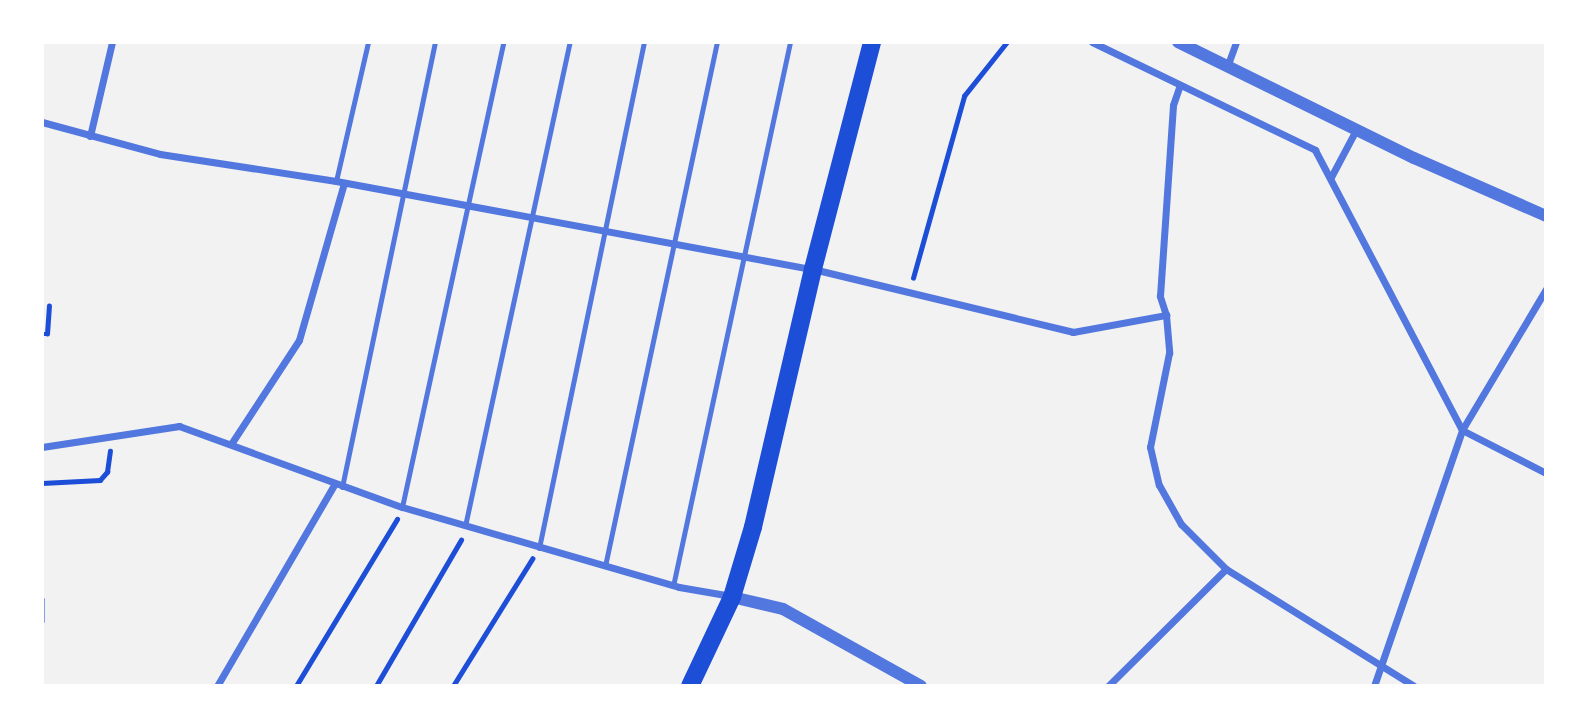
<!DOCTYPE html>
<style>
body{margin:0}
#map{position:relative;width:1588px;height:728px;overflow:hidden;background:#f2f2f2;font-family:"IBM Plex Sans",sans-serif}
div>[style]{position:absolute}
.path>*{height:4.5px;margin:-2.25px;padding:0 2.25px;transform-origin:2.25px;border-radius:2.25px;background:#1d4ed8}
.service>*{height:5px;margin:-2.5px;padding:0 2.5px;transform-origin:2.5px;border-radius:2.5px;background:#5277de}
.minor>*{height:7px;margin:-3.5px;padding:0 3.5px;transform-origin:3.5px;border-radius:3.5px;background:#5277de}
.tertiary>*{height:12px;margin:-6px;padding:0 6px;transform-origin:6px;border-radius:6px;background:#5277de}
.primary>*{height:18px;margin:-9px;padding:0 9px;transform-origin:9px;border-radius:9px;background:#1d4ed8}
span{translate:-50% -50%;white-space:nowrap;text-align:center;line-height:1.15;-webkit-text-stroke:5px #fff;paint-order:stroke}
.frame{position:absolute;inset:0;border:44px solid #fff;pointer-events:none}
</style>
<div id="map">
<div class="path">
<i style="left:913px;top:278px;width:189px;rotate:-74.3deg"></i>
<i style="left:964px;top:96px;width:69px;rotate:-51.5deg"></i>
<i style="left:42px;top:334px;width:5px"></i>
<i style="left:47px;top:334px;width:28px;rotate:-86deg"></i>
<i style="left:42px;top:483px;width:58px;rotate:-3deg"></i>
<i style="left:100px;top:480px;width:11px;rotate:-49deg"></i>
<i style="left:107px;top:472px;width:21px;rotate:-82deg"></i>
<i style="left:42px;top:599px;width:22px;rotate:90deg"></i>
<i style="left:296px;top:686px;width:195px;rotate:-58.8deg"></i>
<i style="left:376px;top:686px;width:169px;rotate:-59.8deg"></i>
<i style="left:453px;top:686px;width:150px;rotate:-58.1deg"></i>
</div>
<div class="service">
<i style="left:336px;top:181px;width:143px;rotate:-77deg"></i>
<i style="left:342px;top:487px;width:455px;rotate:-78.2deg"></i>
<i style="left:402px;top:507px;width:476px;rotate:-77.7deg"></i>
<i style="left:465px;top:526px;width:495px;rotate:-77.8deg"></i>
<i style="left:539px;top:548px;width:517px;rotate:-78.28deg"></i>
<i style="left:605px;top:566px;width:536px;rotate:-77.94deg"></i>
<i style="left:673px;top:586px;width:556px;rotate:-77.86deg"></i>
</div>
<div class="minor">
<i style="left:1092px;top:42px;width:248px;rotate:25.8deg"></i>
<i style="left:1315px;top:150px;width:316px;rotate:62.3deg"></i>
<i style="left:1462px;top:430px;width:94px;rotate:27.1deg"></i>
<i style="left:1227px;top:67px;width:27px;rotate:-70deg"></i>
<i style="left:42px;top:122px;width:122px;rotate:15.2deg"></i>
<i style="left:160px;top:154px;width:178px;rotate:8.7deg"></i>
<i style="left:336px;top:181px;width:485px;rotate:10.5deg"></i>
<i style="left:813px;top:269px;width:268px;rotate:13.6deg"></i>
<i style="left:1073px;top:332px;width:95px;rotate:-10.4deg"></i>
<i style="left:1166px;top:315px;width:20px;rotate:-108deg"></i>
<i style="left:1160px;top:296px;width:191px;rotate:-86.1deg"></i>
<i style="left:1173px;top:105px;width:21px;rotate:-71deg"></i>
<i style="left:90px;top:136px;width:97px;rotate:-76.8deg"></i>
<i style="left:1331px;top:177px;width:53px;rotate:-62deg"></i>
<i style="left:1166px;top:315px;width:38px;rotate:85deg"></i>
<i style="left:1169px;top:353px;width:96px;rotate:101.4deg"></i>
<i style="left:1150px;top:447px;width:39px;rotate:77deg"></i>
<i style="left:1159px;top:485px;width:45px;rotate:60.6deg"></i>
<i style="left:1181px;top:524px;width:64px;rotate:45deg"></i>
<i style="left:1226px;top:569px;width:221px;rotate:31.9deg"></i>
<i style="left:231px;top:444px;width:124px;rotate:-56.8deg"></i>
<i style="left:299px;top:340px;width:163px;rotate:-74deg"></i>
<i style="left:42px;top:447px;width:139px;rotate:-8.7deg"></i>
<i style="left:179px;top:426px;width:237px;rotate:20deg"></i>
<i style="left:402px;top:507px;width:288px;rotate:16.1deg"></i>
<i style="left:679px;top:587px;width:53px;rotate:9.8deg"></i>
<i style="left:217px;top:686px;width:233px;rotate:-59.8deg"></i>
<i style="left:1108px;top:686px;width:166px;rotate:-44.8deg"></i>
<i style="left:1374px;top:686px;width:271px;rotate:-71deg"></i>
<i style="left:1462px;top:430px;width:164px;rotate:-59.2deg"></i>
</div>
<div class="tertiary">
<i style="left:1178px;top:42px;width:263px;rotate:26.2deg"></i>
<i style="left:1414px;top:158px;width:144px;rotate:23.7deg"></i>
<i style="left:732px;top:597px;width:52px;rotate:13.2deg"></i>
<i style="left:783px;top:609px;width:158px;rotate:29.2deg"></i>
</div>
<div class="primary">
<i style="left:690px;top:686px;width:98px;rotate:-64.7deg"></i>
<i style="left:732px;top:597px;width:73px;rotate:-73.3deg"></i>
<i style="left:753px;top:527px;width:265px;rotate:-76.9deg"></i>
<i style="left:813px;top:269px;width:235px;rotate:-75.4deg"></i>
</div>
<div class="frame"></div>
</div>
